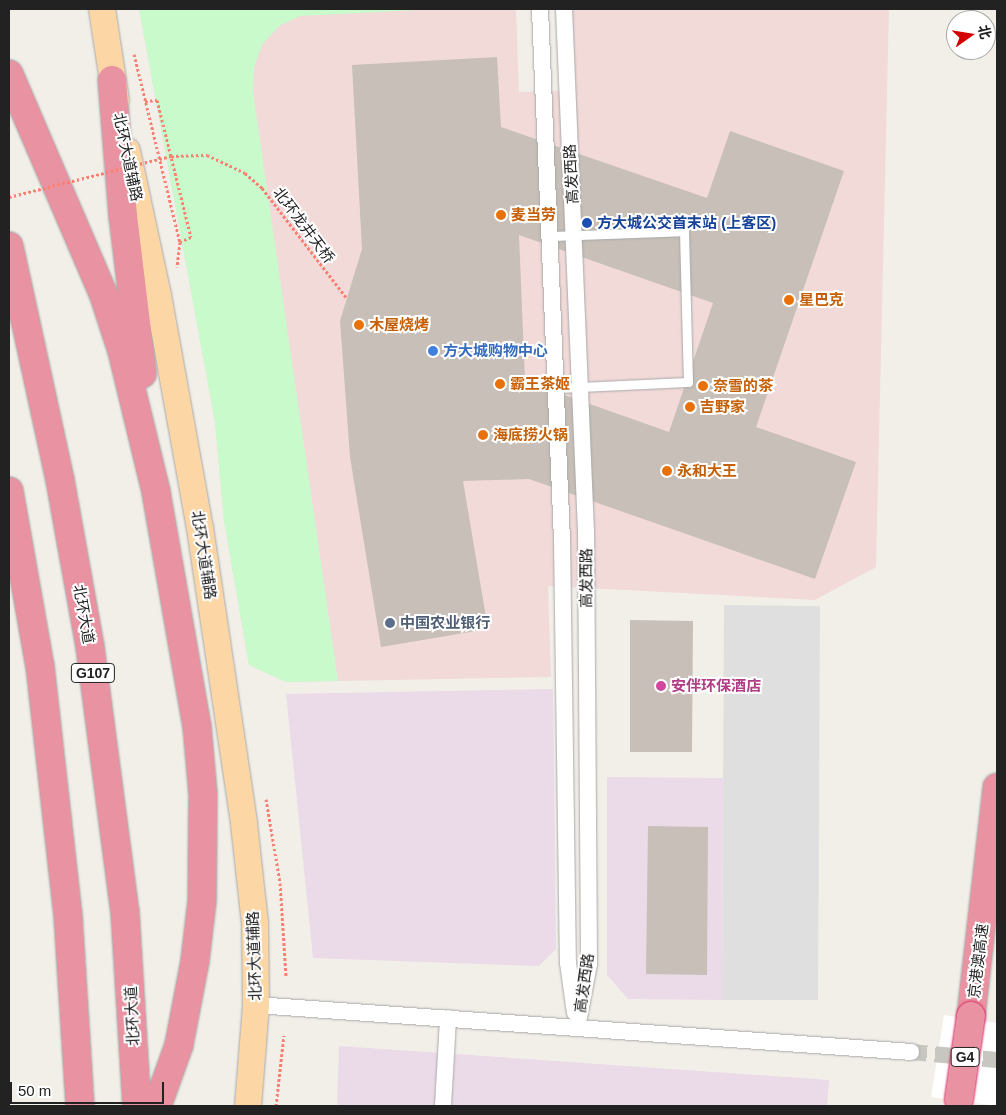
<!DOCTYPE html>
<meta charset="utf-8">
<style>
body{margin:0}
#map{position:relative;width:1006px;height:1115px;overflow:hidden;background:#f2efe9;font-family:Arial,"Noto Sans SC",sans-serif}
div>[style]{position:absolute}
.residential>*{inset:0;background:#e0dfdf}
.commercial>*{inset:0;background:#f2dad9}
.industrial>*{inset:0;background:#ebdbe8}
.park>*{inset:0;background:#c8facc}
.pier>*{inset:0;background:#fff}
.building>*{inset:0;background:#c7bfb8}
.street-tunnel>*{height:16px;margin-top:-8px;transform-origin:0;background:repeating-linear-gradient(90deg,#c8c6c1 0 16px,transparent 0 24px)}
.path>*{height:3px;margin-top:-1.5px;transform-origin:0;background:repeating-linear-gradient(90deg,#fa8072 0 2.5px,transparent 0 5px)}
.roads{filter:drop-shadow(0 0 1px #a9a9a9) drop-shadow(0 0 1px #a9a9a9)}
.lane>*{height:9px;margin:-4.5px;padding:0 4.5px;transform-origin:4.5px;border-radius:4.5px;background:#fff}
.street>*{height:16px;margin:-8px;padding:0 8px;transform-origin:8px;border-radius:8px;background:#fff}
.primary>*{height:26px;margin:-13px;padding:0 13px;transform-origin:13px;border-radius:13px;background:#fcd6a4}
.highway>*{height:28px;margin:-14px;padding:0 14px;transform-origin:14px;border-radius:14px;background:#e892a2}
.path-bridge>*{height:3px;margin-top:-1.5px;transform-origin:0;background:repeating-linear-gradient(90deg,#fa8072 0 2.5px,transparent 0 5px)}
.bridges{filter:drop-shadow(0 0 1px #dc2a67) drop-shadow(0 0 1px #dc2a67)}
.highway-bridge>*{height:28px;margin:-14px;padding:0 14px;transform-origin:14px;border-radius:14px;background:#e892a2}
.dots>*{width:14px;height:14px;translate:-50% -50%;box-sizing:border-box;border:2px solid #fff;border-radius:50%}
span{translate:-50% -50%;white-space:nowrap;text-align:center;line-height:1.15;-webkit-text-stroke:4px #fff;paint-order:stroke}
.shield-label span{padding:1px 4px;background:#fff;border:1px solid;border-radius:4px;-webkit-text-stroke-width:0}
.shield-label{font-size:14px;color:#222;font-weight:700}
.street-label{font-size:15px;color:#222}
.food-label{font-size:15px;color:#c56008;font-weight:700}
.left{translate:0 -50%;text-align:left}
.transit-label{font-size:15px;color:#164399;font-weight:700}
.shop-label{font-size:15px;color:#366cbe;font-weight:700}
.service-label{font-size:15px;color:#4e5e75;font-weight:700}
.hotel-label{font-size:15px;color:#b23c85;font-weight:700}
.frame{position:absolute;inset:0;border:10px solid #222;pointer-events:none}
.north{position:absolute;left:946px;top:10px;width:50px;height:50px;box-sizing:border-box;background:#fff;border:1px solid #a7a7a7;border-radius:50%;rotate:77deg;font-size:14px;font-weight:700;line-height:20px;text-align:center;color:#222}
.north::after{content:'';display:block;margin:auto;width:18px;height:22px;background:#d40000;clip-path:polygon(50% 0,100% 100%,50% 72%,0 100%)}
.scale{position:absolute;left:10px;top:1082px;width:154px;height:22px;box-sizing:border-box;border:2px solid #222;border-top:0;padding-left:6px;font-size:15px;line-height:18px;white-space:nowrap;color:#222;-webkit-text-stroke:4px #fff;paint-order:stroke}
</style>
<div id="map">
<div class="residential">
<i style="clip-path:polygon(724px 605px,820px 606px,818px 1000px,722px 1000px)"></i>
</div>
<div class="commercial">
<i style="clip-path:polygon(139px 9px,516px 9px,519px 92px,573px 90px,571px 9px,889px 9px,876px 567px,815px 600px,548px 586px,551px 677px,286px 682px,249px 665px,224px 521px,215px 422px)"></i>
</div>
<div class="industrial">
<i style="clip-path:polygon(553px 689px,556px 949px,539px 966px,313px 958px,286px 694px)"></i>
<i style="clip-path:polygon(607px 777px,723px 778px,722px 1000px,628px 999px,607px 975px)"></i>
<i style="clip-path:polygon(339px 1046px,829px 1080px,827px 1106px,337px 1106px)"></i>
</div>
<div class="park">
<i style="clip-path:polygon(139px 9px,438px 9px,300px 16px,279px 26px,262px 45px,254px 68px,253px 92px,338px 681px,286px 682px,249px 665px,224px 521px,215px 422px)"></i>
</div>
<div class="pier">
<i style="clip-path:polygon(944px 1015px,997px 1023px,997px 1106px,931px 1097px)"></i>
</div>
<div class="building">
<i style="clip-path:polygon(evenodd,497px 57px,501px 127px,707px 198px,730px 131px,844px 171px,756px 427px,856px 462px,815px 579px,529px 479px,463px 481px,488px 629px,381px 647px,350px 457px,340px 321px,362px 249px,352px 65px,497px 57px,519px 235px,713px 303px,669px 432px,525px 381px,519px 235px)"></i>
<i style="clip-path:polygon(630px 620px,693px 621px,692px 752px,630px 752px)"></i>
<i style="clip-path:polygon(648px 826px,708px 827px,707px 975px,646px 974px)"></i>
</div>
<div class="street-tunnel">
<i style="left:911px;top:1052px;width:86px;rotate:5.3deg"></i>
</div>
<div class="path">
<i style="left:134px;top:54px;width:194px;rotate:76.3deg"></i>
<i style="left:180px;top:242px;width:25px;rotate:97deg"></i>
<i style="left:145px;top:101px;width:12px;rotate:-5deg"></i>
<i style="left:157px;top:100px;width:141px;rotate:76.1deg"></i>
<i style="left:191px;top:237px;width:12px;rotate:156deg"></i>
<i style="left:266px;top:799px;width:85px;rotate:80.5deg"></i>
<i style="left:280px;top:883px;width:94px;rotate:86.3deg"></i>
<i style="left:276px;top:1106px;width:71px;rotate:-83.6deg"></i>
</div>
<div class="roads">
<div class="lane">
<i style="left:550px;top:236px;width:134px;rotate:-2.1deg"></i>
<i style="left:684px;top:231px;width:151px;rotate:88.5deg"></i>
<i style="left:688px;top:382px;width:131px;rotate:177.4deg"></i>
</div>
<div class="street">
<i style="left:540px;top:9px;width:531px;rotate:87.63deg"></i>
<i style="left:562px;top:540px;width:423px;rotate:89.2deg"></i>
<i style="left:568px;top:963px;width:50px;rotate:82deg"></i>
<i style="left:564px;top:9px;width:522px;rotate:87.59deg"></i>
<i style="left:586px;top:531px;width:433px;rotate:89.6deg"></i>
<i style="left:589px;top:964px;width:65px;rotate:100.6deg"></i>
<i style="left:256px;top:1005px;width:657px;rotate:4.1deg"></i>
<i style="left:443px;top:1106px;width:88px;rotate:-86.7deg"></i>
</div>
<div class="primary">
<i style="left:102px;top:9px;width:92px;rotate:81.3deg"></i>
<i style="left:127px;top:151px;width:147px;rotate:77.9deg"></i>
<i style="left:158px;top:295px;width:237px;rotate:79.8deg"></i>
<i style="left:200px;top:528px;width:299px;rotate:81.5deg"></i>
<i style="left:244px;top:824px;width:100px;rotate:83.7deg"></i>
<i style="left:255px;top:923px;width:82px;rotate:89.3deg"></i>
<i style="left:256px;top:1005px;width:101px;rotate:94.5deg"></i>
</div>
<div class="highway">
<i style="left:9px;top:74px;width:241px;rotate:66.8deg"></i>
<i style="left:104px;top:296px;width:58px;rotate:71.9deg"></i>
<i style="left:122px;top:351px;width:145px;rotate:76.4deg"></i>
<i style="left:156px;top:492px;width:238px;rotate:80.1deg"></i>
<i style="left:197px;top:726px;width:68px;rotate:85deg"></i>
<i style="left:203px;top:794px;width:107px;rotate:90.5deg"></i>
<i style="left:202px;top:901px;width:60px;rotate:96.7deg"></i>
<i style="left:195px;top:961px;width:86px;rotate:100.8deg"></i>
<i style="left:179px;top:1045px;width:65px;rotate:109.8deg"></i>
<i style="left:112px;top:80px;width:136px;rotate:85.4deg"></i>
<i style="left:123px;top:216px;width:159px;rotate:83.1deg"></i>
<i style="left:9px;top:246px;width:239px;rotate:77.7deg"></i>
<i style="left:60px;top:480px;width:170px;rotate:79.8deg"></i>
<i style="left:90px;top:647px;width:267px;rotate:82.5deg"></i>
<i style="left:125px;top:912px;width:194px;rotate:86.5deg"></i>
<i style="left:9px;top:491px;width:178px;rotate:80deg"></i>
<i style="left:40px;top:666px;width:251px;rotate:83.6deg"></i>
<i style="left:68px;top:915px;width:191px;rotate:86.4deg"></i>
<i style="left:971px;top:1016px;width:230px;rotate:-83.5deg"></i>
</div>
</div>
<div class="path-bridge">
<i style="left:9px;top:197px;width:167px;rotate:-14.2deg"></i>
<i style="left:171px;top:156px;width:36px;rotate:-2deg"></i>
<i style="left:207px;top:155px;width:42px;rotate:25.3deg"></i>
<i style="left:245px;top:173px;width:23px;rotate:41deg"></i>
<i style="left:262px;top:188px;width:138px;rotate:52.4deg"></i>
</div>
<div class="bridges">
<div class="highway-bridge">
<i style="left:959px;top:1099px;width:84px;rotate:-81.8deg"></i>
</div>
</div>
<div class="dots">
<i style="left:501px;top:215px;background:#e8710a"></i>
<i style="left:587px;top:223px;background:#1a4fb4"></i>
<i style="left:789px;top:300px;background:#e8710a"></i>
<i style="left:359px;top:325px;background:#e8710a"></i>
<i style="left:433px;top:351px;background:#3f7fe0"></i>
<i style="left:500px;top:384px;background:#e8710a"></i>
<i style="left:703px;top:386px;background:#e8710a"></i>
<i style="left:690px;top:407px;background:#e8710a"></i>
<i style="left:483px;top:435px;background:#e8710a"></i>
<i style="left:667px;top:471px;background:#e8710a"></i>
<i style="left:390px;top:623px;background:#5c6f8a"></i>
<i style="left:661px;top:686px;background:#d1479c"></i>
</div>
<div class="shield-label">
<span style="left:93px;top:673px">G107</span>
<span style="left:965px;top:1057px">G4</span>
</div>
<div class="street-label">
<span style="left:128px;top:157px;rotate:78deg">北环大道辅路</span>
<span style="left:571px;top:174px;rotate:-93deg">高发西路</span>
<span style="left:304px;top:225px;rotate:53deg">北环龙井天桥</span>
<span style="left:204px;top:555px;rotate:81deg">北环大道辅路</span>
<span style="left:586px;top:578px;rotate:-90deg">高发西路</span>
<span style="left:84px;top:614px;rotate:80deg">北环大道</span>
<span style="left:254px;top:956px;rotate:-92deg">北环大道辅路</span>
<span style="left:978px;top:961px;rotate:-83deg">京港澳高速</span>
<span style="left:584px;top:983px;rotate:-82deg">高发西路</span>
<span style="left:132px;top:1016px;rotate:-93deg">北环大道</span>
</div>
<div class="food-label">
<span class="left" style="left:511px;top:215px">麦当劳</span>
<span class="left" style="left:799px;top:300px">星巴克</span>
<span class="left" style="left:369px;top:325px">木屋烧烤</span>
<span class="left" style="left:510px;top:384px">霸王茶姬</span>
<span class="left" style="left:713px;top:386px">奈雪的茶</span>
<span class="left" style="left:700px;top:407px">吉野家</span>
<span class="left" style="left:493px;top:435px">海底捞火锅</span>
<span class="left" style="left:677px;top:471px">永和大王</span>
</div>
<div class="transit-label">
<span class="left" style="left:597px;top:223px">方大城公交首末站 (上客区)</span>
</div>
<div class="shop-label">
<span class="left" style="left:443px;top:351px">方大城购物中心</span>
</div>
<div class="service-label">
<span class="left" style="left:400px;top:623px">中国农业银行</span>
</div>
<div class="hotel-label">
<span class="left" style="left:671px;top:686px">安伴环保酒店</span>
</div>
<div class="frame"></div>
<div class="north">北</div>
<div class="scale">50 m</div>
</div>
